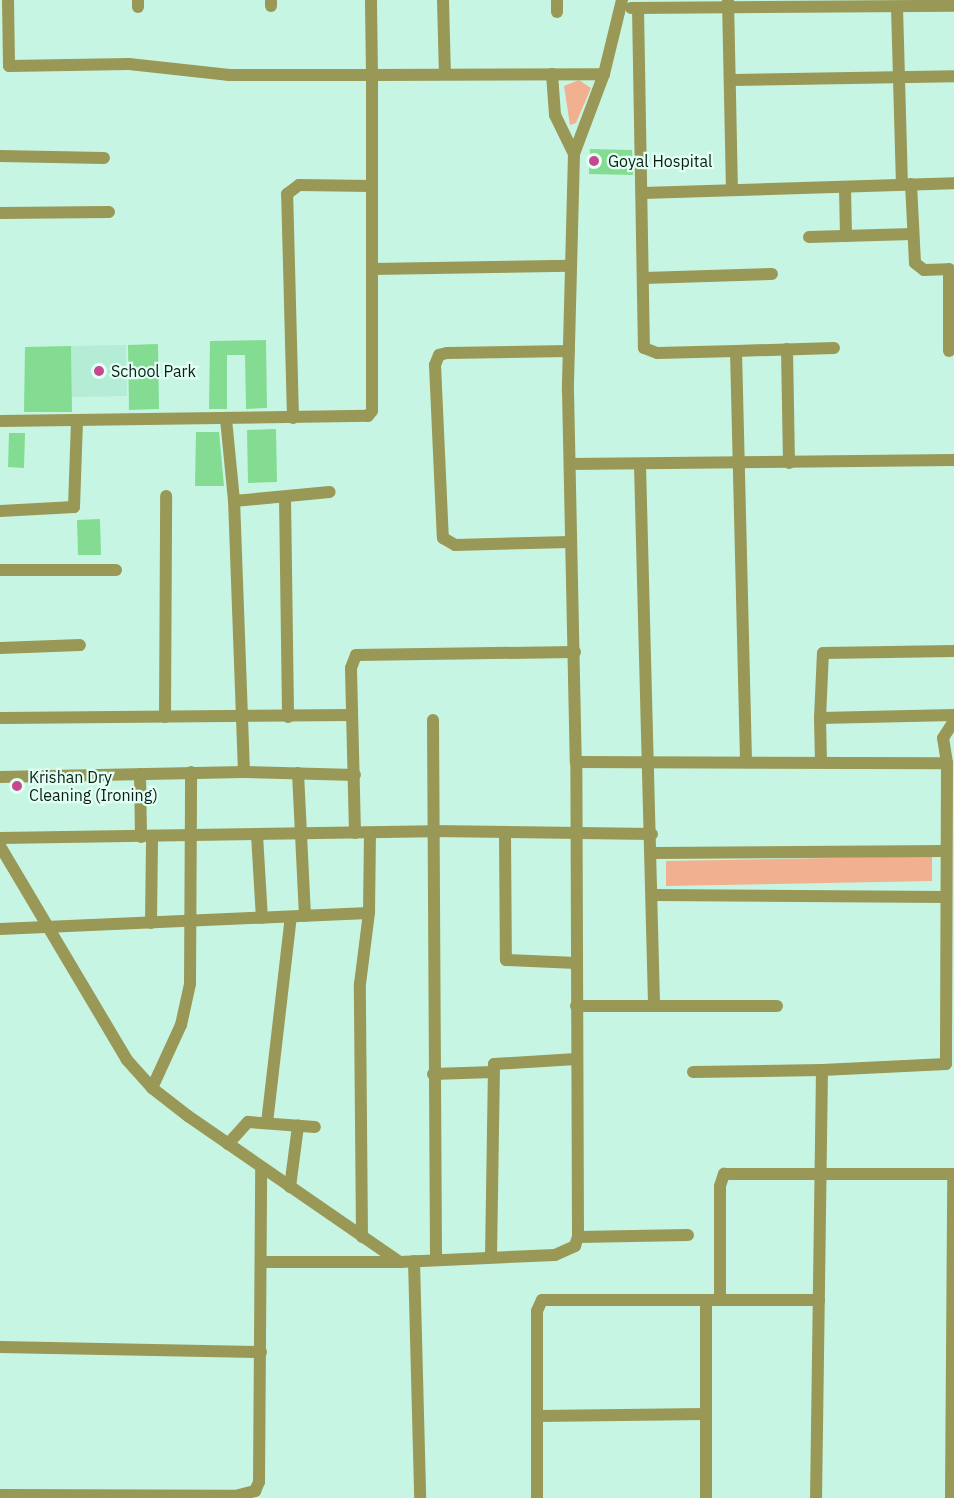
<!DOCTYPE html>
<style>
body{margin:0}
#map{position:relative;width:954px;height:1498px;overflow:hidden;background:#c6f6e3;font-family:"IBM Plex Sans",sans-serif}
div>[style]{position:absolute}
.built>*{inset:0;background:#b4ecd5}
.green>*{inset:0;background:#f1b191}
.building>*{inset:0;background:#83dc91}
.minor>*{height:12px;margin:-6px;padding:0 6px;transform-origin:6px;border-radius:6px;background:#999856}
.dots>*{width:16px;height:16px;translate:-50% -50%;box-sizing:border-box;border:3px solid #e2fff3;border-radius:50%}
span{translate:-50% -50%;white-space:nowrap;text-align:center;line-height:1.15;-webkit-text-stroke:4.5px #e2fff3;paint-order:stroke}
.poi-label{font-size:16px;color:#0b1e17}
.left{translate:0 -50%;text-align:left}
</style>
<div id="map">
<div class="built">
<i style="clip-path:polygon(126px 345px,127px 396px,72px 397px,71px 346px)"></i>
</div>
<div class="green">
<i style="clip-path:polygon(579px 80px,591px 88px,576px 123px,570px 125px,564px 86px)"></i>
<i style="clip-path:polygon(932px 856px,932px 881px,666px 886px,666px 861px)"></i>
</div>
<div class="building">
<i style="clip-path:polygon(590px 149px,632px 150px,633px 175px,589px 174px)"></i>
<i style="clip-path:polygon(266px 340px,267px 408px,246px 409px,245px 355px,227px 355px,227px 409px,209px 409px,210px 341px)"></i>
<i style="clip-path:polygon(158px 344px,159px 409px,129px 410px,128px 345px)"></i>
<i style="clip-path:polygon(71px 346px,72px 412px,24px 412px,25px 347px)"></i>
<i style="clip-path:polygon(276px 429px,277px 482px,248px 483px,247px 430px)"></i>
<i style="clip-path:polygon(196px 432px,219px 432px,224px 486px,195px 486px)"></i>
<i style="clip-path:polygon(9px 433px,25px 433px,24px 468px,8px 467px)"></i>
<i style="clip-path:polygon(100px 519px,101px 555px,78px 555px,77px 520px)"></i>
</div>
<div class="minor">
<i style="left:8px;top:0;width:66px;rotate:89.1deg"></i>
<i style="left:9px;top:66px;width:120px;rotate:-1deg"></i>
<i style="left:129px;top:64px;width:101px;rotate:6.3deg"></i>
<i style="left:229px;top:75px;width:143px"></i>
<i style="left:372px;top:75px;width:75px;rotate:-90.8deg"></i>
<i style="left:138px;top:0;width:7px;rotate:90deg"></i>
<i style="left:271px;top:0;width:6px;rotate:90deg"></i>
<i style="left:443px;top:0;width:74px;rotate:88.5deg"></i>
<i style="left:557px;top:0;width:12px;rotate:90deg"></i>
<i style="left:622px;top:0;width:76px;rotate:103.7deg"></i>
<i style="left:604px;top:74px;width:85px;rotate:110.6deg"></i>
<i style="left:574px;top:154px;width:237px;rotate:91.5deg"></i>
<i style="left:568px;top:391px;width:371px;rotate:88.8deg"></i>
<i style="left:576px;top:762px;width:371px;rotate:0.2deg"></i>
<i style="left:947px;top:763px;width:301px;rotate:90.2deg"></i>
<i style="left:946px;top:1064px;width:124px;rotate:177.2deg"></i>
<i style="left:822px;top:1070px;width:428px;rotate:90.8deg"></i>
<i style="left:728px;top:0;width:190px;rotate:88.8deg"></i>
<i style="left:897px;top:7px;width:177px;rotate:88.4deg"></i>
<i style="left:631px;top:8px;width:323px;rotate:-0.4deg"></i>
<i style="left:638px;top:8px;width:340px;rotate:89deg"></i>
<i style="left:644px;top:348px;width:14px;rotate:21deg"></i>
<i style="left:657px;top:353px;width:79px;rotate:-1.5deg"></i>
<i style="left:736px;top:351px;width:409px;rotate:88.6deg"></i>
<i style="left:552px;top:74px;width:41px;rotate:85.8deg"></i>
<i style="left:555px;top:115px;width:43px;rotate:64deg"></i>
<i style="left:732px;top:80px;width:222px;rotate:-1deg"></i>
<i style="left:0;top:156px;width:104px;rotate:1.1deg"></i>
<i style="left:911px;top:184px;width:79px;rotate:87.1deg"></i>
<i style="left:915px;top:263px;width:11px;rotate:38deg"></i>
<i style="left:924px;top:270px;width:25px;rotate:-2deg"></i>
<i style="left:949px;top:269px;width:82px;rotate:90deg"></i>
<i style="left:845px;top:188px;width:48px;rotate:88.8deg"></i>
<i style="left:643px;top:193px;width:311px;rotate:-1.8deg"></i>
<i style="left:0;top:213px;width:109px;rotate:-0.5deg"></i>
<i style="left:809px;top:237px;width:103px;rotate:-1.7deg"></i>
<i style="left:372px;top:269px;width:199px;rotate:-0.9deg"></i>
<i style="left:644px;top:278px;width:128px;rotate:-1.8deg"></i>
<i style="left:787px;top:349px;width:114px;rotate:89deg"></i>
<i style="left:569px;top:351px;width:122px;rotate:179.1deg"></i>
<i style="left:447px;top:353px;width:8px;rotate:166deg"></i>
<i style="left:439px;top:355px;width:11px;rotate:112deg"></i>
<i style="left:435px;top:365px;width:173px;rotate:87.4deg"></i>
<i style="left:443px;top:538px;width:14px;rotate:30deg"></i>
<i style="left:455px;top:545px;width:115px;rotate:-1.5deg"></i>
<i style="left:736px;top:351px;width:98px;rotate:-1.8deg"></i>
<i style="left:293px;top:418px;width:224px;rotate:-91.5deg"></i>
<i style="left:287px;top:194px;width:15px;rotate:-37deg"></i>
<i style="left:299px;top:185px;width:72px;rotate:0.8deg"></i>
<i style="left:226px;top:419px;width:82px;rotate:84.4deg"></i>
<i style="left:0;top:421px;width:368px;rotate:-0.8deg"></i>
<i style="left:368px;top:416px;width:6px;rotate:-51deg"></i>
<i style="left:372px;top:411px;width:336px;rotate:-90deg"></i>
<i style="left:372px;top:75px;width:232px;rotate:-0.2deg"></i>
<i style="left:570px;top:464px;width:384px;rotate:-0.6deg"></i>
<i style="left:640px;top:465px;width:540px;rotate:88.51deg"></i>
<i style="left:285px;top:497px;width:220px;rotate:89.2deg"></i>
<i style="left:0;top:511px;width:74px;rotate:-3.1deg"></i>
<i style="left:74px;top:507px;width:85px;rotate:-88deg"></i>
<i style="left:0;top:570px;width:116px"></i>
<i style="left:0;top:648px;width:80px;rotate:-2.1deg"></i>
<i style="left:165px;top:717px;width:221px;rotate:-89.7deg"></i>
<i style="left:0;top:718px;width:351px;rotate:-0.5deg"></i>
<i style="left:820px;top:718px;width:65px;rotate:-87.4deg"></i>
<i style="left:823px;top:653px;width:131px;rotate:-0.9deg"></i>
<i style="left:433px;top:720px;width:540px;rotate:89.68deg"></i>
<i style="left:821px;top:762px;width:44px;rotate:-91.3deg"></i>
<i style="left:820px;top:718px;width:134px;rotate:-1.3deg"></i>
<i style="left:947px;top:763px;width:25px;rotate:-99deg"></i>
<i style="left:943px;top:738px;width:20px;rotate:-57deg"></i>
<i style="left:244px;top:772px;width:271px;rotate:-92.1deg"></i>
<i style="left:234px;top:501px;width:96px;rotate:-5.4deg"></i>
<i style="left:298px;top:773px;width:143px;rotate:87.2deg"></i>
<i style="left:140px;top:774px;width:63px;rotate:89.1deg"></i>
<i style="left:0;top:777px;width:244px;rotate:-1.2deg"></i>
<i style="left:244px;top:772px;width:111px;rotate:1.5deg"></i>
<i style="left:505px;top:832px;width:128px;rotate:89.6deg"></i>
<i style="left:506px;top:960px;width:70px;rotate:2.5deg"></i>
<i style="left:355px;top:833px;width:165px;rotate:-91.4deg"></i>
<i style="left:351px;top:668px;width:14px;rotate:-69deg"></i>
<i style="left:356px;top:655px;width:219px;rotate:-0.8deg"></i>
<i style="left:257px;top:835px;width:83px;rotate:86.6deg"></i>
<i style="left:0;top:838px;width:432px;rotate:-0.9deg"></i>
<i style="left:432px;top:831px;width:220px;rotate:0.8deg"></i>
<i style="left:0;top:846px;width:249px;rotate:59.3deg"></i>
<i style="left:127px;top:1060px;width:38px;rotate:48deg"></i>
<i style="left:152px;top:1088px;width:46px;rotate:37.9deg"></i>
<i style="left:188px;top:1116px;width:257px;rotate:34.6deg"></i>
<i style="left:400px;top:1262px;width:155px;rotate:-2.6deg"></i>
<i style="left:555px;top:1255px;width:22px;rotate:-24deg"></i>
<i style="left:575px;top:1246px;width:9px;rotate:-72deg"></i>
<i style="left:578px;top:1237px;width:475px;rotate:-90.2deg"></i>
<i style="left:653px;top:853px;width:293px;rotate:-0.4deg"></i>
<i style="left:654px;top:895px;width:292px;rotate:0.4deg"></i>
<i style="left:151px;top:923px;width:86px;rotate:-89.3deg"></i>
<i style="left:0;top:929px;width:369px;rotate:-2.5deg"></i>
<i style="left:369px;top:913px;width:80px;rotate:-89.3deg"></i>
<i style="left:576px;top:1006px;width:201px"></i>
<i style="left:693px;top:1072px;width:129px;rotate:-0.9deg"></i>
<i style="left:433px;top:1074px;width:60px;rotate:-1.9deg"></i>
<i style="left:152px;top:1088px;width:69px;rotate:-65.3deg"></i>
<i style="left:181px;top:1025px;width:42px;rotate:-77.6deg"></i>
<i style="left:190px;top:984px;width:212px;rotate:-89.7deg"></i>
<i style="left:267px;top:1123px;width:207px;rotate:-83.4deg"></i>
<i style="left:228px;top:1144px;width:30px;rotate:-48deg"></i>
<i style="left:248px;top:1122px;width:67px;rotate:4.3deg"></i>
<i style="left:290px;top:1187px;width:62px;rotate:-82.5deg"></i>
<i style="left:362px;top:1237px;width:253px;rotate:-90.5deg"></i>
<i style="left:360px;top:984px;width:72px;rotate:-82.8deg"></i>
<i style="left:578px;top:1237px;width:110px;rotate:-1deg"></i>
<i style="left:491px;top:1257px;width:193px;rotate:-89.1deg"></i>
<i style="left:494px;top:1064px;width:82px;rotate:-3.5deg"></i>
<i style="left:414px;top:1261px;width:237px;rotate:88.5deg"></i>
<i style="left:262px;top:1262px;width:136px"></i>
<i style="left:819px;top:1300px;width:99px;rotate:180deg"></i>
<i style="left:720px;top:1300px;width:114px;rotate:-90deg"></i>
<i style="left:720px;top:1186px;width:13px;rotate:-72deg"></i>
<i style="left:724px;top:1174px;width:230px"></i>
<i style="left:0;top:1347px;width:261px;rotate:1.1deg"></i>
<i style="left:537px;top:1416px;width:169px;rotate:-0.7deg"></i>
<i style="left:0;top:1495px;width:235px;rotate:0.2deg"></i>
<i style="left:235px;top:1496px;width:21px;rotate:-14deg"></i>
<i style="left:255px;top:1491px;width:10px;rotate:-66deg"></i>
<i style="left:259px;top:1482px;width:315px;rotate:-89.6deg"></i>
<i style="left:537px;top:1498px;width:187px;rotate:-90deg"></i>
<i style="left:537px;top:1311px;width:12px;rotate:-66deg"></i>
<i style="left:542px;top:1300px;width:178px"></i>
<i style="left:706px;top:1498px;width:197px;rotate:-90deg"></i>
<i style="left:951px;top:1498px;width:324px;rotate:-89.6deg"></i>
</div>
<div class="dots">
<i style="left:594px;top:161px;background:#c74791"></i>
<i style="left:99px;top:371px;background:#c74791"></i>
<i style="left:17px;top:786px;background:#c74791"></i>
</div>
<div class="poi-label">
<span class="left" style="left:608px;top:161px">Goyal Hospital</span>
<span class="left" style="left:111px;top:371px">School Park</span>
<span class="left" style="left:29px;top:786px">Krishan Dry<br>Cleaning (Ironing)</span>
</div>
</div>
